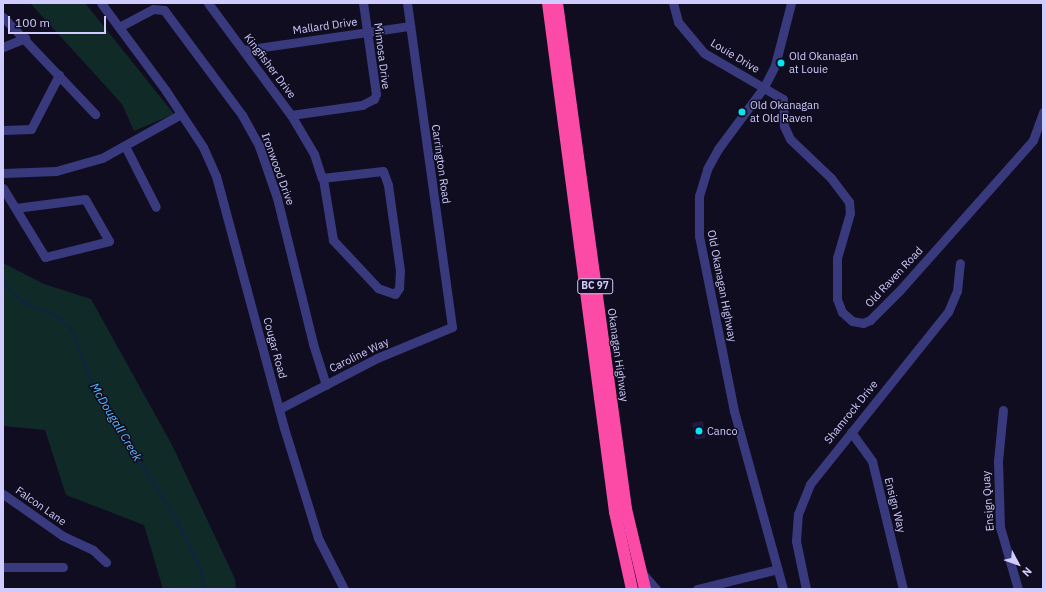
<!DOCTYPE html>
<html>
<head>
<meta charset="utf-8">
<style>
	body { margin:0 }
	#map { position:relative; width:1046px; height:592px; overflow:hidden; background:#100d20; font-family:"IBM Plex Sans",sans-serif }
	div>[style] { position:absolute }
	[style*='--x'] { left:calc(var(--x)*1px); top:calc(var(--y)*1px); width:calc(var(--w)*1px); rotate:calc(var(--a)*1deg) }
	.green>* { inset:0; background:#102a28 }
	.stream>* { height:2px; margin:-1px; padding:0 1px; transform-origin:1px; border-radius:1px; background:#0d2444 }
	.building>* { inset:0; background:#201941; transform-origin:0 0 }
	.minor>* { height:9px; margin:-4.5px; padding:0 4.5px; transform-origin:4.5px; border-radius:4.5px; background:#39397e }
	.highway>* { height:12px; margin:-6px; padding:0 6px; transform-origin:6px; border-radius:6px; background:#fc4aa7 }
	.dots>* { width:11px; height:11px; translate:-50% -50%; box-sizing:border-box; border:2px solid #100d20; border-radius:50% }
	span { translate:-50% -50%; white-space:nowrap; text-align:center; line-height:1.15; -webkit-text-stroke:3px #100d20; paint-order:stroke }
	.shield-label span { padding:1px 3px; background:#100d20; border:1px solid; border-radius:3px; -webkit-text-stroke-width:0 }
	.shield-label { font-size:10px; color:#d0cdfe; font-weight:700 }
	.street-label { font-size:11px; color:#d0cdfe }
	.poi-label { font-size:11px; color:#d0cdfe }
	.left { translate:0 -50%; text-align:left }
	.water-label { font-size:12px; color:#5db9fd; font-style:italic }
	.frame { position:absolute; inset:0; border:4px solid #d0cdfe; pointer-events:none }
	.north { position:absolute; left:998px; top:544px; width:40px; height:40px; -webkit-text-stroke:3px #100d20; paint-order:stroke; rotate:131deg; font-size:11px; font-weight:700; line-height:16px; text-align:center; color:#d0cdfe }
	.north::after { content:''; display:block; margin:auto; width:14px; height:18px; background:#d0cdfe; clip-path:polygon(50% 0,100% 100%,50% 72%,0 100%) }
	.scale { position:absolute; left:8px; top:16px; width:98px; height:18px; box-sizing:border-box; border:2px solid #d0cdfe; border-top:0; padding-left:5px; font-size:12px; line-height:14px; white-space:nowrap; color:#d0cdfe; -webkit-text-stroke:3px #100d20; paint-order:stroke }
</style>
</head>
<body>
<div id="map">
	<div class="green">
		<div style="clip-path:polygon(30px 3px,85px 3px,174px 114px,134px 131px,122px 104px)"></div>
		<div style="clip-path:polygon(3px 263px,44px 284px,91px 299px,172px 445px,235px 579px,236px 589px,163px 589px,144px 525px,66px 495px,45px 430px,3px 426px)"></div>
	</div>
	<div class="stream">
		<div style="--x:3;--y:279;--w:13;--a:61"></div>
		<div style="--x:9;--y:290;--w:23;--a:38"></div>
		<div style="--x:27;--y:304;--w:32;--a:22"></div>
		<div style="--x:57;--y:316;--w:21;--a:43"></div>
		<div style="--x:72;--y:330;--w:60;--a:69.4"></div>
		<div style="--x:93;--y:386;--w:163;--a:58.1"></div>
		<div style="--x:179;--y:524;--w:51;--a:64.4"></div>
		<div style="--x:201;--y:570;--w:19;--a:81"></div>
	</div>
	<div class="building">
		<div style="left:703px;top:421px;width:17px;height:11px;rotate:80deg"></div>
	</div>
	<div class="minor">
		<div style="--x:101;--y:3;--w:109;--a:53.5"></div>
		<div style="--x:166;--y:91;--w:67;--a:56.5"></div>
		<div style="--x:203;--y:147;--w:32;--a:66"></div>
		<div style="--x:216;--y:176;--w:261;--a:74.9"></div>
		<div style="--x:284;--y:428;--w:115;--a:72.8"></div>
		<div style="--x:318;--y:538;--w:57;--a:63"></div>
		<div style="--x:208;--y:3;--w:139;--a:53.5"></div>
		<div style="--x:291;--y:115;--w:45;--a:59.5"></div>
		<div style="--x:314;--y:154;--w:25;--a:72"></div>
		<div style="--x:322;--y:178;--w:61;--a:-6.5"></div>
		<div style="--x:383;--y:171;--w:15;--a:70"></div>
		<div style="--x:388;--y:185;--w:86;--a:82"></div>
		<div style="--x:400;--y:270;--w:18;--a:93"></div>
		<div style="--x:399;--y:288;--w:7;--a:124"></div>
		<div style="--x:395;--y:294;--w:18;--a:-161"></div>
		<div style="--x:378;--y:288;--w:66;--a:-133.2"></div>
		<div style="--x:333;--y:240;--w:62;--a:-99.3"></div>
		<div style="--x:673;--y:3;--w:20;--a:75"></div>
		<div style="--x:678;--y:22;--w:40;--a:50"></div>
		<div style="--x:704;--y:53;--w:91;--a:30.2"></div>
		<div style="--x:783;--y:99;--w:27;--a:88"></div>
		<div style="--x:784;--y:126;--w:14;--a:65"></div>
		<div style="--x:790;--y:139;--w:57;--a:43.6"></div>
		<div style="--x:831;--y:178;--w:30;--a:53"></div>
		<div style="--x:849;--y:202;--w:11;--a:85"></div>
		<div style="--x:850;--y:213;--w:47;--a:106.1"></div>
		<div style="--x:837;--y:258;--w:41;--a:90"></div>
		<div style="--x:837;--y:299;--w:14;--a:69"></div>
		<div style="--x:842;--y:312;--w:13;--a:42"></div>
		<div style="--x:852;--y:321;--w:11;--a:10"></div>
		<div style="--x:863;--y:323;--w:8;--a:-23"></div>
		<div style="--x:870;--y:320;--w:42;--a:-45"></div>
		<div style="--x:900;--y:290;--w:200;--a:-48.4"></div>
		<div style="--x:1033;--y:140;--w:30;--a:-70"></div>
		<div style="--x:3;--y:17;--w:134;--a:46.5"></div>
		<div style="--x:119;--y:27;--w:38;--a:-28"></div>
		<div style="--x:153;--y:9;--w:11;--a:5"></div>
		<div style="--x:164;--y:10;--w:131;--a:53.4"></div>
		<div style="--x:242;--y:115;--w:35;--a:61"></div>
		<div style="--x:259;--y:146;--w:55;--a:70.9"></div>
		<div style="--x:277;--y:198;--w:150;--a:76.1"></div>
		<div style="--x:313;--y:344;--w:43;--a:72.4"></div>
		<div style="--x:3;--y:47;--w:24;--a:-22"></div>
		<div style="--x:243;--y:50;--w:169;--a:-8.2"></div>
		<div style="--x:291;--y:115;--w:72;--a:-8"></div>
		<div style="--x:362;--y:105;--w:13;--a:-27"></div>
		<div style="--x:374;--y:99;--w:5;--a:-68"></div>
		<div style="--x:376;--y:94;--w:92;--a:-98.1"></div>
		<div style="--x:3;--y:130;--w:28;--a:-2"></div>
		<div style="--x:31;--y:129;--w:61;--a:-62.6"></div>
		<div style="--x:125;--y:146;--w:68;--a:63.1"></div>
		<div style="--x:3;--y:173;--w:53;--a:-2.2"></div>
		<div style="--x:56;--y:171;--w:48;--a:-15.8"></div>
		<div style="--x:102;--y:158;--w:90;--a:-29.1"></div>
		<div style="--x:3;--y:188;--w:81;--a:58.7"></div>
		<div style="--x:45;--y:257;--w:66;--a:-14"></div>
		<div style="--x:109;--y:241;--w:48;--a:-119.7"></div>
		<div style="--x:85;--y:199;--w:70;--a:172.6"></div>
		<div style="--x:279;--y:409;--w:110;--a:-27.5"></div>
		<div style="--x:377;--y:358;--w:81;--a:-22.5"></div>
		<div style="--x:452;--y:327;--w:327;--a:-97.9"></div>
		<div style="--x:1003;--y:410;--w:51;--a:95.6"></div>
		<div style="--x:998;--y:461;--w:66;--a:88.3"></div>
		<div style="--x:1000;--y:527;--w:65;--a:73.8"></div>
		<div style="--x:851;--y:432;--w:36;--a:54"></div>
		<div style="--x:872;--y:461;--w:132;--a:76.4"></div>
		<div style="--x:3;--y:494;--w:73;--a:35"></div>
		<div style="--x:63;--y:536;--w:33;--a:25"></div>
		<div style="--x:93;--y:550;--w:18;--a:43"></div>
		<div style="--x:3;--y:567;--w:60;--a:0"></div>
		<div style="--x:643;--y:574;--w:20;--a:49"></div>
		<div style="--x:697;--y:589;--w:83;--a:-13.9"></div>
		<div style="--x:783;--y:589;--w:185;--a:-105.4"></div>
		<div style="--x:734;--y:411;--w:178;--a:-101.3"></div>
		<div style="--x:699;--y:236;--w:40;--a:-90"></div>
		<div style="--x:699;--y:196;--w:28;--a:-73"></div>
		<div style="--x:707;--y:169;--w:23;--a:-61"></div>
		<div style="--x:718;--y:149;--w:77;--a:-53.4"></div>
		<div style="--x:764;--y:87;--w:25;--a:-63"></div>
		<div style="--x:775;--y:65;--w:64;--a:-75.5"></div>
		<div style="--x:806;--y:589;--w:49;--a:-101.8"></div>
		<div style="--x:796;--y:541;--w:27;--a:-86"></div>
		<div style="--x:798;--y:514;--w:32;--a:-68"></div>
		<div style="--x:810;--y:484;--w:221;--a:-51.3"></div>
		<div style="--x:948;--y:312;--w:23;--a:-67"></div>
		<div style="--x:957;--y:291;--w:28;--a:-84"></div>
	</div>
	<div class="highway">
		<div style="--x:548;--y:3;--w:513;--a:82.5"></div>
		<div style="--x:615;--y:512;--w:79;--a:77.6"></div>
		<div style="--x:557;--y:3;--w:511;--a:82.23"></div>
		<div style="--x:626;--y:509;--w:82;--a:76.6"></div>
	</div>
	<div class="dots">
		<div style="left:781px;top:63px;background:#04e6f4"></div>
		<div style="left:742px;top:112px;background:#04e6f4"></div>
		<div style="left:699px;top:431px;background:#04e6f4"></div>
	</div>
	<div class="shield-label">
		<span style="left:595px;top:286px">BC 97</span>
	</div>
	<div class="street-label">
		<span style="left:325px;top:26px;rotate:-8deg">Mallard Drive</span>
		<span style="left:382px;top:56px;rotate:83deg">Mimosa Drive</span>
		<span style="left:735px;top:56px;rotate:31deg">Louie Drive</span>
		<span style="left:270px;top:66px;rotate:53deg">Kingfisher Drive</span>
		<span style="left:441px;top:164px;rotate:82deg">Carrington Road</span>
		<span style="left:278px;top:169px;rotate:70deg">Ironwood Drive</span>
		<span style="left:894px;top:277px;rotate:-47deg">Old Raven Road</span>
		<span style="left:722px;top:286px;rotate:79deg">Old Okanagan Highway</span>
		<span style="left:275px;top:348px;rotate:75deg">Cougar Road</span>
		<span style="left:359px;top:355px;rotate:-26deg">Caroline Way</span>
		<span style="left:618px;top:355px;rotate:82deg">Okanagan Highway</span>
		<span style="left:851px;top:412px;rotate:-51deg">Shamrock Drive</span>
		<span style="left:988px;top:501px;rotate:-94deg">Ensign Quay</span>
		<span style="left:895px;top:505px;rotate:76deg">Ensign Way</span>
		<span style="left:41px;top:506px;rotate:35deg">Falcon Lane</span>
	</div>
	<div class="poi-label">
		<span class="left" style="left:789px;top:63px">Old Okanagan<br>at Louie</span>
		<span class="left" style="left:750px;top:112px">Old Okanagan<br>at Old Raven</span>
		<span class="left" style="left:707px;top:431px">Canco</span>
	</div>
	<div class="water-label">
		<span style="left:116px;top:422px;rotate:59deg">McDougall Creek</span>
	</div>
	<div class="frame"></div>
	<div class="north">N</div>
	<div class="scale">100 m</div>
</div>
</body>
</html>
